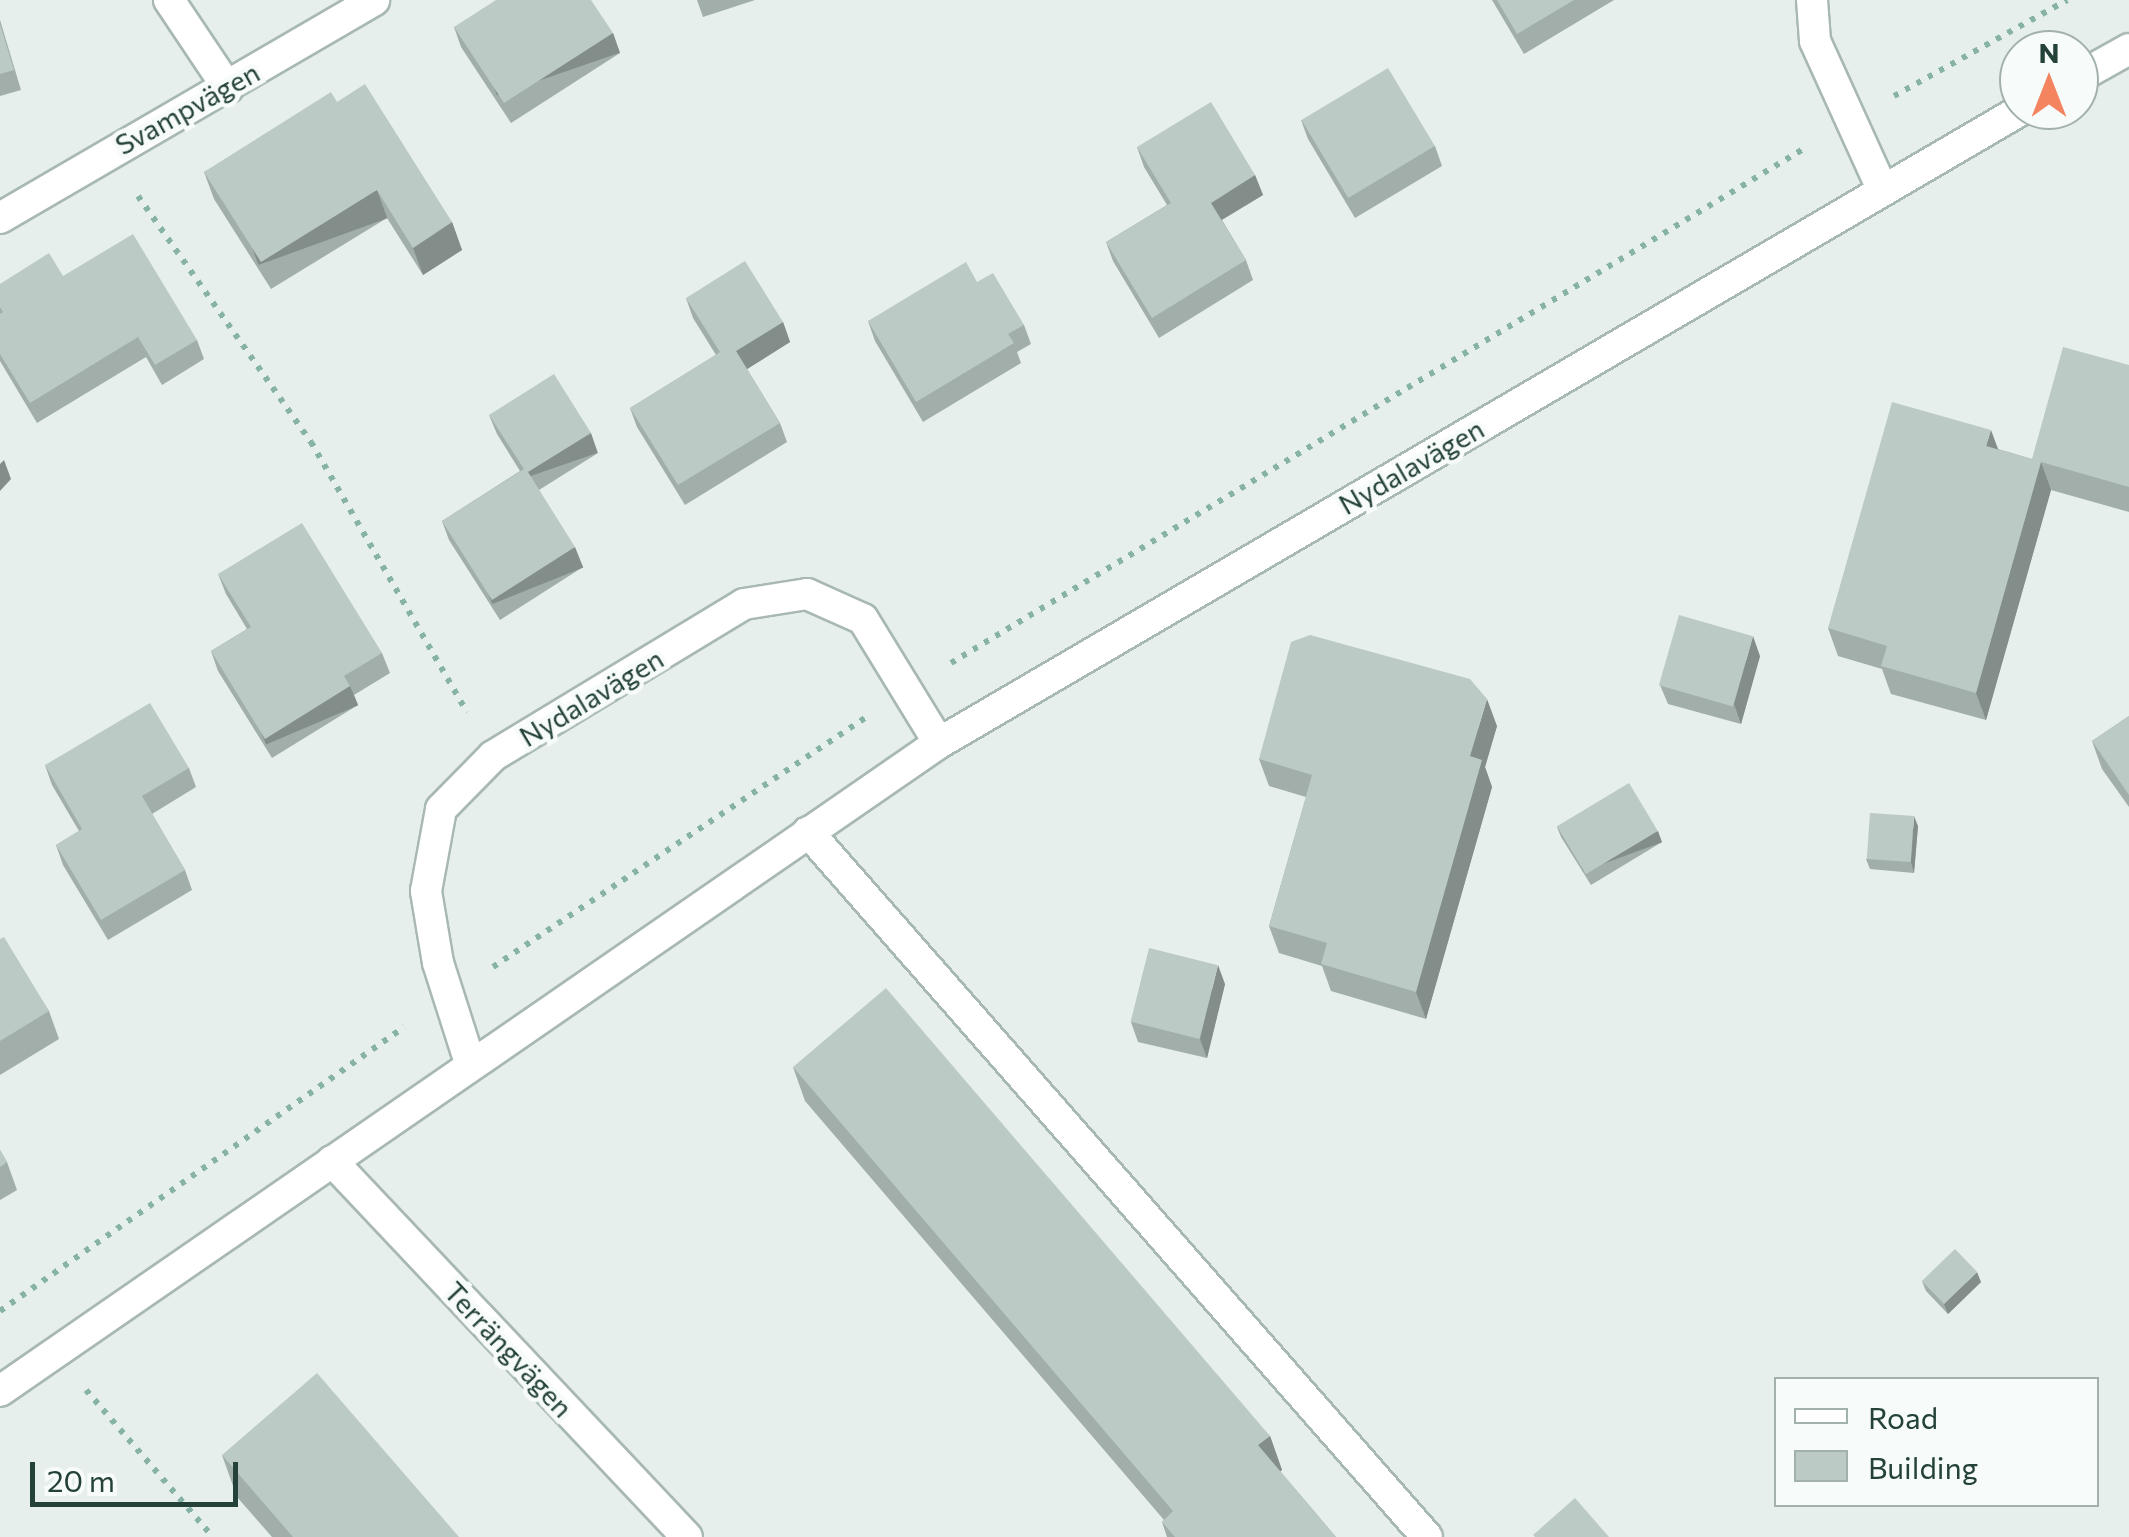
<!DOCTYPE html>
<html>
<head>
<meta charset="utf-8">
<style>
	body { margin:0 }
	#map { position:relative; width:2129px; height:1537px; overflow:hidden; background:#e6efeb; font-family:Commissioner,sans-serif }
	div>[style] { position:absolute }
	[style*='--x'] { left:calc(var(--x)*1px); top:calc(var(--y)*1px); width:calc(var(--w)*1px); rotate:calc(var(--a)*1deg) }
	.path>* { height:6px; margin-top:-3px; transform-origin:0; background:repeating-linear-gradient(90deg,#86b3a5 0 5px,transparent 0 13px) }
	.roads { filter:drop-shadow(2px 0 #a8b8b2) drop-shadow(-2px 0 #a8b8b2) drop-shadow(0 2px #a8b8b2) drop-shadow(0 -2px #a8b8b2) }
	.service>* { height:30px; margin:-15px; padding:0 15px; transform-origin:15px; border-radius:15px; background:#fff }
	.minor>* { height:30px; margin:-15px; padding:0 15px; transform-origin:15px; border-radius:15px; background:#fff }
	.wall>* { inset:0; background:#a1aea9 }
	.shaded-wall>* { inset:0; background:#838d89; transform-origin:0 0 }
	.building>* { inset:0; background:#bbcac4; transform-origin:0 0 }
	span { translate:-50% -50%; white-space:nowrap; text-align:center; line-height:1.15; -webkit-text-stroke:9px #f7fbf9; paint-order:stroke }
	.street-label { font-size:28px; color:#24423a }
	.legend { position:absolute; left:1774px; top:1377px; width:325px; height:130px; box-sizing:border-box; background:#f7fbf9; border:2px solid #a3b1ad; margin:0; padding:12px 18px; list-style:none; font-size:30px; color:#24423a }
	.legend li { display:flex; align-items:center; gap:20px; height:50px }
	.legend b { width:50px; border:2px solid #a3b1ad }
	.north { position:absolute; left:1999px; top:30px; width:100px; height:100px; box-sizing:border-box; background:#f7fbf9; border:2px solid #a3b1ad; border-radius:50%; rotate:0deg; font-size:28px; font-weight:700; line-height:40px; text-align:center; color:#24423a }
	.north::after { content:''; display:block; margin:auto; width:35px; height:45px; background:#f4845f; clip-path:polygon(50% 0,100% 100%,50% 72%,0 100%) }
	.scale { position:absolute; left:30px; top:1462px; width:208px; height:45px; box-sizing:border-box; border:5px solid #24423a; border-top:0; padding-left:12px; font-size:30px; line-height:35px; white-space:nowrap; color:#24423a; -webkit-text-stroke:8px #f7fbf9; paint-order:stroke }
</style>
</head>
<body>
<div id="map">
	<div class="path">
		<div style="--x:1894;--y:96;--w:198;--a:-29"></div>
		<div style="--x:138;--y:196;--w:301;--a:54.9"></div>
		<div style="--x:311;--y:442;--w:312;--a:60"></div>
		<div style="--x:951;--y:663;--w:997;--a:-31.09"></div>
		<div style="--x:493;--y:967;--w:448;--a:-33.8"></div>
		<div style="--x:0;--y:1311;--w:494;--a:-35.1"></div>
		<div style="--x:86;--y:1390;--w:194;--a:49.2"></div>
	</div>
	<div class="roads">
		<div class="service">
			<div style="--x:1812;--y:0;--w:41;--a:85.8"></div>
			<div style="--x:1815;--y:41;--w:162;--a:65.6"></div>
			<div style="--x:808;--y:832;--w:938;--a:48.72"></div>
			<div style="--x:470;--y:1063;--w:105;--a:-107.7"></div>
			<div style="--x:438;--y:963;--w:73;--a:-99.5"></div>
			<div style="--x:426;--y:891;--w:83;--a:-79.6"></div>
			<div style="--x:441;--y:809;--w:74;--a:-45.5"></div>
			<div style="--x:493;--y:756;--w:293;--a:-31.2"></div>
			<div style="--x:744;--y:604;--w:64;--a:-9"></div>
			<div style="--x:807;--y:594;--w:61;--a:24.1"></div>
			<div style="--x:863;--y:619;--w:145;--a:58.5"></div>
		</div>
		<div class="minor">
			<div style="--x:169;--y:0;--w:106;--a:56.2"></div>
			<div style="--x:2079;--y:77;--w:57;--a:-29.2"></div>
			<div style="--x:0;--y:218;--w:433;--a:-30.2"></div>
			<div style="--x:332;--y:1161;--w:517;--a:46.65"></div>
			<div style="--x:0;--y:1391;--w:1141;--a:-34.61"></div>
			<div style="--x:939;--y:743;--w:1254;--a:-30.33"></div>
		</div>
	</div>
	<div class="wall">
		<div style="clip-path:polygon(697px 0,755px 0,703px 17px)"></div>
		<div style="clip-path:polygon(1492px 0,1614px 0,1524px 54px)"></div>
		<div style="clip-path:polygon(0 20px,21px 90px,0 96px)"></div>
		<div style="clip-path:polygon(454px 27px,613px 33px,620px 53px,511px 123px,461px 47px)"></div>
		<div style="clip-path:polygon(337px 102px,452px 222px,462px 250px,423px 275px,387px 218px,271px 289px,214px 199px,204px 172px)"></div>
		<div style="clip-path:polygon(1301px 120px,1435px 146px,1442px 166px,1355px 218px,1308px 139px)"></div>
		<div style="clip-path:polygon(1137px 147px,1255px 175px,1263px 195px,1222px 220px,1246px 260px,1253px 280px,1159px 338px,1113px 261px,1106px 242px,1167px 205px,1144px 167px)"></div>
		<div style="clip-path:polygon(63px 276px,197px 340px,204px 359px,162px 385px,146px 357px,37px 423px,0 361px,0 284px)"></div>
		<div style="clip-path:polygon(977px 282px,1024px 325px,1031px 344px,1017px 352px,1021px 363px,923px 422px,875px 341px,868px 321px)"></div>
		<div style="clip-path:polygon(686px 298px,783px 322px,790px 342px,747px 369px,780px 423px,787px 442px,685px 505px,637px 427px,630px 408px,716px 355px,693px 318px)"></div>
		<div style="clip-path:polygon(2129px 365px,2129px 512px,2051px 490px,1986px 720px,1891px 694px,1882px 669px,1838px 656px,1828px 628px,1998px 449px,2032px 459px)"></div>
		<div style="clip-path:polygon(489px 415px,598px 453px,539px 490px,583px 567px,500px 620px,449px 540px,442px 521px,520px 471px,497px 434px)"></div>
		<div style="clip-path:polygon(218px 574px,382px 653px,390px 673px,354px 695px,358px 705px,272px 758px,218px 671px,211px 651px,247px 629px,226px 594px)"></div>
		<div style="clip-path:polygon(1760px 656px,1741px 724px,1668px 704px,1660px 685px)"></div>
		<div style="clip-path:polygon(2129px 716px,2129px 807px,2102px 769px,2092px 741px)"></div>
		<div style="clip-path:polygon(1497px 726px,1485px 767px,1492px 787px,1426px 1019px,1331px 991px,1322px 966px,1279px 953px,1269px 926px,1306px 797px,1269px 786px,1259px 759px)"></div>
		<div style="clip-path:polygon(45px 765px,189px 768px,196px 787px,152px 814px,185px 870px,192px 890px,108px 940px,63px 865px,56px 845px,79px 831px,52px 785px)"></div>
		<div style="clip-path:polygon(1918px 826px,1914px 873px,1870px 869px,1866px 859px)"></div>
		<div style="clip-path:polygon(1557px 827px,1662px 842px,1591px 885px,1561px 837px)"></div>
		<div style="clip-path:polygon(0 939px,49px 1011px,59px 1039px,0 1075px)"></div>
		<div style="clip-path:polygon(1225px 984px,1207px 1058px,1138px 1042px,1131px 1022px)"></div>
		<div style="clip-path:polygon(793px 1067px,1270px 1436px,1282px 1470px,1280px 1471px,1336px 1537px,1167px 1537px,1162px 1522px,1164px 1520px,805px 1101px)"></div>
		<div style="clip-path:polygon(0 1150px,7px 1162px,17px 1190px,0 1200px)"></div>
		<div style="clip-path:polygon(1922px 1281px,1981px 1282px,1948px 1314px,1926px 1291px)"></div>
		<div style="clip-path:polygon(222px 1455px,459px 1537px,272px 1537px,237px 1497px)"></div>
	</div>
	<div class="shaded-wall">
		<div style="left:613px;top:33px;width:21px;height:130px;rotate:71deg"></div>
		<div style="clip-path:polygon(1255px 175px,1263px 195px,1218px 222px,1211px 203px)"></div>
		<div style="left:377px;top:190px;width:30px;height:137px;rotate:70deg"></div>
		<div style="clip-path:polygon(452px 222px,462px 250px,423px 275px,413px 248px)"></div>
		<div style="clip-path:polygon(783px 322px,790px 342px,744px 371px,736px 351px)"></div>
		<div style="clip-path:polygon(1991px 430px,2001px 457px,1986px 446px)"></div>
		<div style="left:591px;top:433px;width:21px;height:74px;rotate:71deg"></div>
		<div style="clip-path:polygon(4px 460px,11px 479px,0 491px,0 464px)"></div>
		<div style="clip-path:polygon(2041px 462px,2051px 490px,1986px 720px,1976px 693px)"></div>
		<div style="left:575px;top:547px;width:22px;height:98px;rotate:68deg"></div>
		<div style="clip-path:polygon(1753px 636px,1760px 656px,1741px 724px,1734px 704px)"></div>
		<div style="left:350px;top:686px;width:21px;height:100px;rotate:67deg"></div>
		<div style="clip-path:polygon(1487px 699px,1497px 726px,1485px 767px,1492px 787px,1426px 1019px,1416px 992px,1470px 756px)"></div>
		<div style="clip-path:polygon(1914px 816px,1918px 826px,1914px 873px,1911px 862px)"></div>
		<div style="left:1658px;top:831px;width:12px;height:84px;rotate:70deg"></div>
		<div style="clip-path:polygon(1218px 965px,1225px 984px,1207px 1058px,1200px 1039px)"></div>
		<div style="clip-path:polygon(1977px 1272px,1981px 1282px,1948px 1314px,1944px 1304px)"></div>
		<div style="clip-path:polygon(1270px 1436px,1282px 1470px,1270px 1479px,1258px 1445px)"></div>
	</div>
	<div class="building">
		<div style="clip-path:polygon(496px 0,591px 0,613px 33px,504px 103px,454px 27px)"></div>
		<div style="clip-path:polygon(1497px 0,1574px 0,1517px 34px)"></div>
		<div style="clip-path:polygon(0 24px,14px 70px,0 74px)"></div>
		<div style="left:1388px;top:68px;width:91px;height:101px;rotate:59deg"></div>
		<div style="clip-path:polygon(365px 84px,452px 222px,413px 248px,377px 190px,261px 262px,204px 172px,331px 92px,337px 102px)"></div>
		<div style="clip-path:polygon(1211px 102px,1255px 175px,1211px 203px,1246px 260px,1152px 318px,1106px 242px,1171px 203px,1137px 147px)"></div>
		<div style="clip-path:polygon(133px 234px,197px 340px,155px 365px,138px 337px,30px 403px,0 354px,0 314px,3px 312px,0 307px,0 284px,49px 253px,63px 276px)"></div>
		<div style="clip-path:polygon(745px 261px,783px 322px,736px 351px,780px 423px,678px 485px,630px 408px,720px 352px,686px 298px)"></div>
		<div style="clip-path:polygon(966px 262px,977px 282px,993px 273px,1024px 325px,1008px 334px,1014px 343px,916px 402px,868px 321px)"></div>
		<div style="clip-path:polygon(2063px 347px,2129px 365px,2129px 487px,2041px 462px,1976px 693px,1881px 666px,1887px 646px,1828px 628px,1892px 402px,1991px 430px,1986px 446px,2032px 459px)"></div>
		<div style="clip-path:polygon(554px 374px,591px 433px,528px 472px,575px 547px,492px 600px,442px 521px,524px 469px,489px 415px)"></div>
		<div style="clip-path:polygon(302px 523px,382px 653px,344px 676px,350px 686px,265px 739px,211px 651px,251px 627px,218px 574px)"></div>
		<div style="left:1679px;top:615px;width:77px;height:73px;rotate:16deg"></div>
		<div style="clip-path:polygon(1310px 635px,1470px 679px,1487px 699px,1470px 756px,1482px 760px,1416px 992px,1321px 964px,1327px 943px,1269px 926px,1312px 775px,1259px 759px,1291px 642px)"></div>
		<div style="clip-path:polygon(150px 703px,189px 768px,142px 796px,185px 870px,101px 920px,56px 845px,82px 829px,45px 765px)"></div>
		<div style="clip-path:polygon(2129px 716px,2129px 795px,2092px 741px)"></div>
		<div style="left:1629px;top:783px;width:56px;height:84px;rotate:59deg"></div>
		<div style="left:1870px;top:813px;width:44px;height:46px;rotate:4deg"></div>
		<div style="clip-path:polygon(4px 937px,49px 1011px,0 1041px,0 939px)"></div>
		<div style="left:1149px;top:948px;width:71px;height:76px;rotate:14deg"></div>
		<div style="clip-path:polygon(886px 988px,1270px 1436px,1258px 1445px,1336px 1537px,1175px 1537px,1162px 1522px,1173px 1511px,793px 1067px)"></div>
		<div style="clip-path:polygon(0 1150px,7px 1162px,0 1167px)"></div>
		<div style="left:1955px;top:1249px;width:32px;height:46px;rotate:46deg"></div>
		<div style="clip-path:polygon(317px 1373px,459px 1537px,293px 1537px,222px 1455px)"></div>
		<div style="clip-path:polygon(1575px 1498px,1609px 1537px,1535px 1537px,1533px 1535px)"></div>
	</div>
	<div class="street-label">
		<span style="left:187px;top:108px;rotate:-29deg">Svampvägen</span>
		<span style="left:1411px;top:466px;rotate:-30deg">Nydalavägen</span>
		<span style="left:591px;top:697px;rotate:-31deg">Nydalavägen</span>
		<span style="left:509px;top:1349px;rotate:47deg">Terrängvägen</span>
	</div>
	<ul class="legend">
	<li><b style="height:12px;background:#fff"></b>Road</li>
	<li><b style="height:28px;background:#bbcac4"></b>Building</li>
	</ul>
	<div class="north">N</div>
	<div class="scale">20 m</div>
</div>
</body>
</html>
